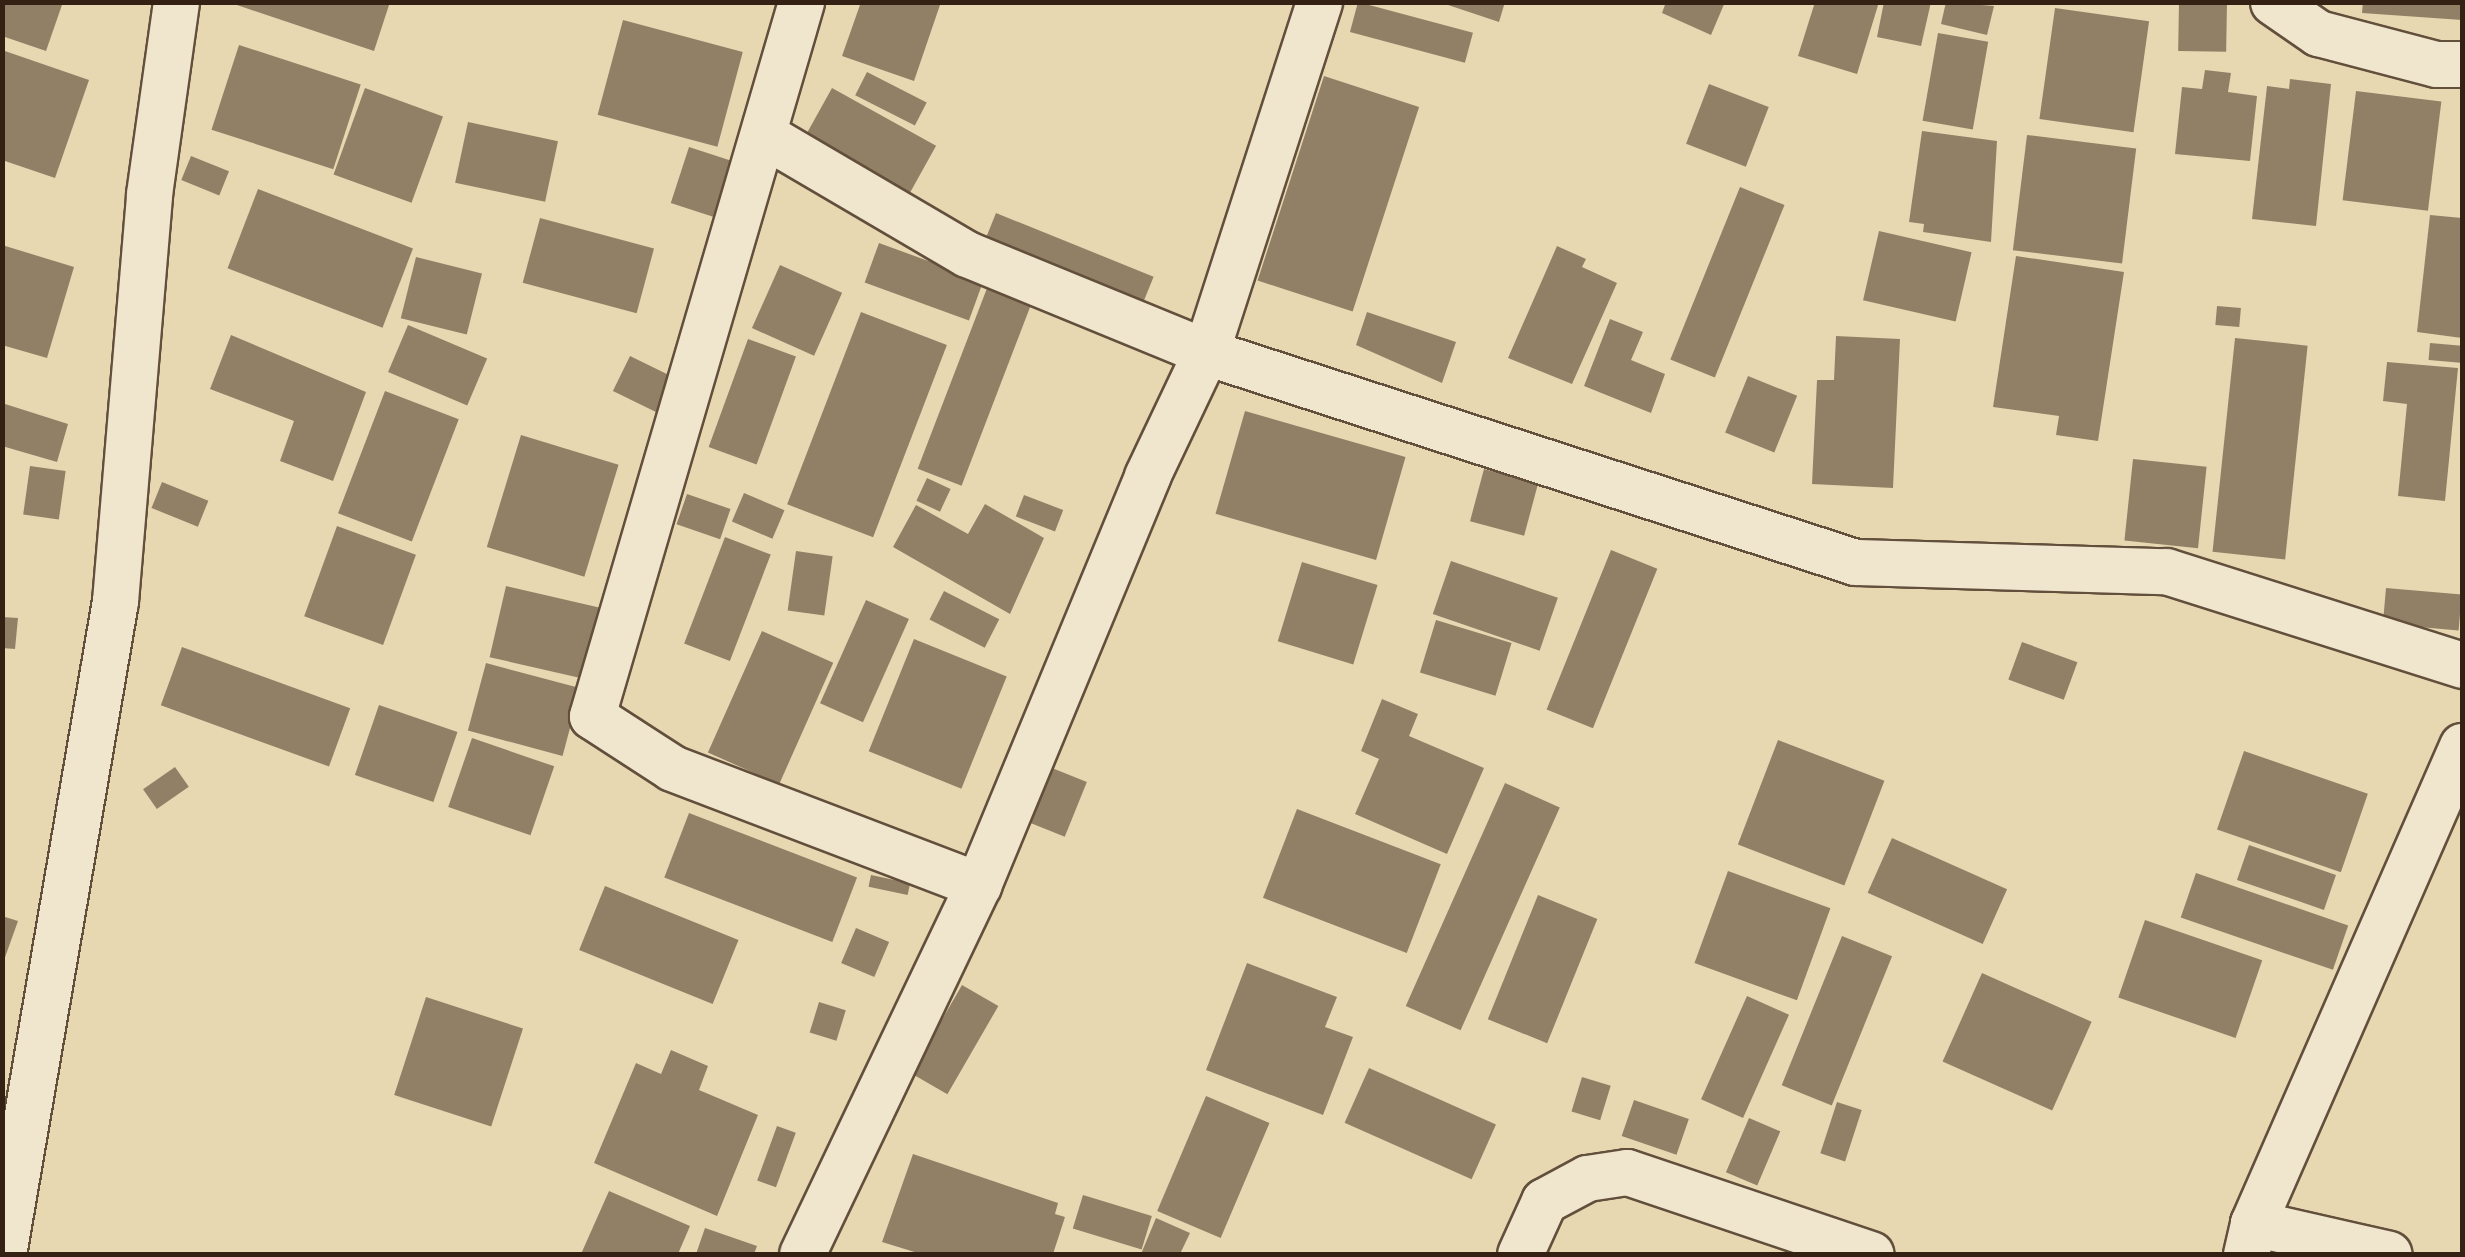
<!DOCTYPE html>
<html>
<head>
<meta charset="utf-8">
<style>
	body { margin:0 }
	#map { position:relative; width:2465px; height:1257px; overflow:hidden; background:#e8d8b2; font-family:"IM FELL English",serif }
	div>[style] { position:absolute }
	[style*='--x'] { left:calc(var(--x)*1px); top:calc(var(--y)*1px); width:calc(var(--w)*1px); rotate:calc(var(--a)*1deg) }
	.building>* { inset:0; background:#928066; transform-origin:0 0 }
	.roads { filter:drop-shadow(2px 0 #624f3c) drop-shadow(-2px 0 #624f3c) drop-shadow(0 2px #624f3c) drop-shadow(0 -2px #624f3c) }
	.street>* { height:45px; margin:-22.5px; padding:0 22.5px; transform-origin:22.5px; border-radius:22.5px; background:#f0e6cd }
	span { translate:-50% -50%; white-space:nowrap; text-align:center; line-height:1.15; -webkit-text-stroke:9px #f0e6cd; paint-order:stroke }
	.frame { position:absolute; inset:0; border:5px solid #352114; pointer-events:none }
</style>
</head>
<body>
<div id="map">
	<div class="building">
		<div style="clip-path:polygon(2px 2px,63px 2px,46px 51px,2px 36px)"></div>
		<div style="clip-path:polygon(228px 2px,390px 2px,374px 51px)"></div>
		<div style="clip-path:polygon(861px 2px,941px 2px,914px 81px,842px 56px)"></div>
		<div style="left:1358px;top:2px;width:119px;height:31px;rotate:15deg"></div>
		<div style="clip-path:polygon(1439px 2px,1505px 2px,1499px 22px)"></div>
		<div style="clip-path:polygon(1666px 2px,1725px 2px,1711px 35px,1662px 13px)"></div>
		<div style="clip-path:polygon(1815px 2px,1879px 2px,1857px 74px,1798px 56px)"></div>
		<div style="clip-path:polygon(1884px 2px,1931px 2px,1921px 46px,1877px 37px)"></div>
		<div style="clip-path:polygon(1946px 2px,1994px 6px,1987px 35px,1941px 24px)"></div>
		<div style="left:2179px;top:2px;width:48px;height:49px;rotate:1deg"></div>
		<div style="clip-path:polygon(2363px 2px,2462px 2px,2462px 20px,2362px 13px)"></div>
		<div style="left:2055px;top:8px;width:95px;height:112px;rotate:8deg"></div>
		<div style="left:623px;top:20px;width:124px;height:98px;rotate:15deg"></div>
		<div style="left:1938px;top:33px;width:51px;height:89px;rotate:10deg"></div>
		<div style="left:239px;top:45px;width:128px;height:89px;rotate:18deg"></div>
		<div style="clip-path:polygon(2px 50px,89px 80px,55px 178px,2px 160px)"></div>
		<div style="clip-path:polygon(2205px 70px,2231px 73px,2228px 92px,2257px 96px,2250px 161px,2175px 154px,2182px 87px,2202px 89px)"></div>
		<div style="left:867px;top:72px;width:67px;height:26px;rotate:27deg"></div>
		<div style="left:1324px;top:76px;width:100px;height:215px;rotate:18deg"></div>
		<div style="clip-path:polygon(2290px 79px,2331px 84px,2316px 226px,2252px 219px,2267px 86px,2289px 89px)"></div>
		<div style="left:1709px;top:84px;width:64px;height:64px;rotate:21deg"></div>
		<div style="left:365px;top:88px;width:83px;height:92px;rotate:20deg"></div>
		<div style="left:832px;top:88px;width:119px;height:61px;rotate:29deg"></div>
		<div style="left:2356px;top:91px;width:86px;height:110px;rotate:7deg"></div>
		<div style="left:468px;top:122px;width:92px;height:62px;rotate:12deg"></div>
		<div style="clip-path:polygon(1922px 131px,1997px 141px,1991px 242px,1923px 232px,1924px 224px,1909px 222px)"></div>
		<div style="left:2027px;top:135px;width:110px;height:116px;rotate:7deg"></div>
		<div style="left:689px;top:147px;width:63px;height:59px;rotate:18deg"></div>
		<div style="left:191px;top:156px;width:41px;height:26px;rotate:22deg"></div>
		<div style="left:1740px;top:187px;width:48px;height:186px;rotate:22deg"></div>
		<div style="left:258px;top:189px;width:166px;height:85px;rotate:21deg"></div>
		<div style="left:996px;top:213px;width:170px;height:39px;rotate:22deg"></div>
		<div style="clip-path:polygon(2430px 215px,2462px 218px,2462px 338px,2417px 332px)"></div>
		<div style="left:540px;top:218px;width:118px;height:67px;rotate:15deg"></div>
		<div style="left:1879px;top:231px;width:95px;height:71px;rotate:13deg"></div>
		<div style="left:879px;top:243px;width:111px;height:42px;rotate:20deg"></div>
		<div style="clip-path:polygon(2px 245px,74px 267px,47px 358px,2px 345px)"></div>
		<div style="clip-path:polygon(1557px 246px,1586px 259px,1582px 267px,1617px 283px,1572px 384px,1508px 358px)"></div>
		<div style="clip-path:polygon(2016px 256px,2124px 272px,2098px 441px,2056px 435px,2059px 416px,1993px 407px)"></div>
		<div style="left:416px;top:257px;width:68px;height:63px;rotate:14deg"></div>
		<div style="left:780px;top:265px;width:68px;height:69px;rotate:24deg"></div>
		<div style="left:989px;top:283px;width:47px;height:199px;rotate:21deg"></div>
		<div style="left:2217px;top:306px;width:24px;height:19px;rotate:5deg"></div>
		<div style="left:861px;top:312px;width:92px;height:206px;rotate:21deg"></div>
		<div style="clip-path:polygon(1367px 312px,1456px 342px,1442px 383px,1356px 345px)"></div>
		<div style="clip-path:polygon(1610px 319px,1643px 332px,1631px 360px,1665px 374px,1651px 413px,1584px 386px)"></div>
		<div style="left:408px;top:325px;width:86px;height:51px;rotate:23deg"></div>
		<div style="clip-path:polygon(231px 335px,366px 392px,333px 481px,280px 461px,294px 421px,210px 389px)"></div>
		<div style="clip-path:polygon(1836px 336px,1900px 339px,1893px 488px,1812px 484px,1817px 380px,1834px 380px)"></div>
		<div style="left:2235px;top:338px;width:73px;height:215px;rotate:6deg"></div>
		<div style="left:748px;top:339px;width:51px;height:115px;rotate:20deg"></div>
		<div style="left:2430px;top:343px;width:32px;height:17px;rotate:5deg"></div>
		<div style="left:630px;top:356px;width:49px;height:39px;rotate:26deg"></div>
		<div style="clip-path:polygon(2387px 362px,2458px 368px,2445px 501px,2398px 496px,2407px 404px,2383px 401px)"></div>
		<div style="left:1748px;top:376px;width:53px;height:61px;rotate:22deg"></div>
		<div style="left:385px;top:391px;width:79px;height:131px;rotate:21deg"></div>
		<div style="clip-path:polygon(2px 403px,68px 424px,57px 462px,2px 446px)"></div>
		<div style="left:1245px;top:411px;width:167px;height:107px;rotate:16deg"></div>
		<div style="left:521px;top:435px;width:102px;height:117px;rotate:17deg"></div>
		<div style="left:2133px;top:459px;width:74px;height:82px;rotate:6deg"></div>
		<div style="left:30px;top:466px;width:36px;height:49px;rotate:8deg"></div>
		<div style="left:1484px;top:469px;width:56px;height:54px;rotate:15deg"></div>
		<div style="left:927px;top:478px;width:26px;height:25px;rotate:25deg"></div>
		<div style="left:162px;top:482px;width:50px;height:28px;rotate:22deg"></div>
		<div style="left:744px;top:493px;width:44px;height:31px;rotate:23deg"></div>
		<div style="left:687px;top:494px;width:46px;height:32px;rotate:19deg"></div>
		<div style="left:1024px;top:495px;width:42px;height:23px;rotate:21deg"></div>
		<div style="clip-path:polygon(985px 504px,1044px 538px,1010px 614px,893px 547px,916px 505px,968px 534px)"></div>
		<div style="left:337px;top:526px;width:84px;height:96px;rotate:20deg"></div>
		<div style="left:725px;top:537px;width:49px;height:114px;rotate:21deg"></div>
		<div style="left:1611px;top:550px;width:50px;height:172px;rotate:22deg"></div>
		<div style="left:796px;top:551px;width:37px;height:60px;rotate:8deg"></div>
		<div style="left:1451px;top:561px;width:113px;height:56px;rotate:19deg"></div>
		<div style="left:1302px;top:562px;width:79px;height:83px;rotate:17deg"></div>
		<div style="left:506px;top:586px;width:100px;height:73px;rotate:13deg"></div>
		<div style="left:2386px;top:588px;width:76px;height:36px;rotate:5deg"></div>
		<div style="left:944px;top:591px;width:62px;height:32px;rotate:27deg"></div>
		<div style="left:866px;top:600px;width:47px;height:113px;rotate:24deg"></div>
		<div style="clip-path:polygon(2px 617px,18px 618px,15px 649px,2px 648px)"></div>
		<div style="left:1436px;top:620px;width:79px;height:55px;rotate:17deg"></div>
		<div style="left:762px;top:631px;width:78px;height:133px;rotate:24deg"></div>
		<div style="left:914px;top:639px;width:100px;height:121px;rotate:22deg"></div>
		<div style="left:2022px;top:642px;width:59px;height:40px;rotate:20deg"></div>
		<div style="left:182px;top:647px;width:179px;height:62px;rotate:20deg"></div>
		<div style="left:486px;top:663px;width:98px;height:70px;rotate:15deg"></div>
		<div style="clip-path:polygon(1382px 699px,1418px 714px,1409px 736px,1484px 768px,1447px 854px,1355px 814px,1379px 759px,1361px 751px)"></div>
		<div style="left:379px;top:705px;width:83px;height:74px;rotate:19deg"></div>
		<div style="left:472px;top:738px;width:87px;height:73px;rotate:19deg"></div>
		<div style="left:1778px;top:740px;width:114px;height:112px;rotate:21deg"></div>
		<div style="left:2244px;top:751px;width:131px;height:83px;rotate:19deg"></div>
		<div style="left:1047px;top:766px;width:43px;height:59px;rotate:22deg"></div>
		<div style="left:175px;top:767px;width:24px;height:39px;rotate:55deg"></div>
		<div style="left:1505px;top:783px;width:60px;height:244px;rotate:24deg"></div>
		<div style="left:1297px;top:809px;width:154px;height:95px;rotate:21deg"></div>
		<div style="left:689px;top:813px;width:180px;height:69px;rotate:21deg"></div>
		<div style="left:1892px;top:838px;width:126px;height:60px;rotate:24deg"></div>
		<div style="left:2249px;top:845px;width:92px;height:37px;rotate:19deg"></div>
		<div style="left:1728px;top:871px;width:109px;height:98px;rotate:20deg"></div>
		<div style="left:2196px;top:873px;width:161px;height:47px;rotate:19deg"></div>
		<div style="left:871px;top:875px;width:40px;height:12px;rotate:12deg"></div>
		<div style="left:605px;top:886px;width:144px;height:69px;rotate:22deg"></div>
		<div style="left:1538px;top:895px;width:64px;height:134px;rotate:22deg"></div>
		<div style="clip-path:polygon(2px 916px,18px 921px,3px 963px,2px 963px)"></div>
		<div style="left:2145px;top:920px;width:124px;height:82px;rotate:19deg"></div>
		<div style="left:856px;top:928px;width:36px;height:38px;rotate:23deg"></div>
		<div style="left:1842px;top:936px;width:54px;height:161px;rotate:22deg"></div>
		<div style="clip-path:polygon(1247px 963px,1337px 997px,1325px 1027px,1353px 1037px,1323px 1115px,1206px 1070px)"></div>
		<div style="left:1982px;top:973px;width:120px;height:97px;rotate:24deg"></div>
		<div style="left:962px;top:985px;width:42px;height:102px;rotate:30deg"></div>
		<div style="left:1747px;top:996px;width:46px;height:113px;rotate:24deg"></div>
		<div style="left:426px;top:997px;width:102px;height:103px;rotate:18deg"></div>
		<div style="left:819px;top:1002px;width:28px;height:32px;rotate:17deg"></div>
		<div style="clip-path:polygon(671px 1050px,708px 1066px,699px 1090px,758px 1115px,717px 1216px,594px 1163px,636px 1063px,661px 1074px)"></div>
		<div style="left:1369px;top:1068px;width:139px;height:60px;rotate:24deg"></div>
		<div style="left:1582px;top:1077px;width:30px;height:36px;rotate:17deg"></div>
		<div style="left:1206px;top:1096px;width:69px;height:125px;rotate:23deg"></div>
		<div style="left:1634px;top:1100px;width:58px;height:38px;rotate:19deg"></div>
		<div style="left:1837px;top:1102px;width:26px;height:54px;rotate:18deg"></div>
		<div style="left:1749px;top:1118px;width:34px;height:59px;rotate:23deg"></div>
		<div style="left:777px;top:1126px;width:20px;height:58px;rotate:20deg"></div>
		<div style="clip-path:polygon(913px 1154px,1058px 1203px,1055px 1214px,1065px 1217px,1053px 1254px,921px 1254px,882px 1242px)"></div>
		<div style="clip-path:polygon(609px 1191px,690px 1226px,678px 1254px,581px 1254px)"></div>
		<div style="left:1083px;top:1195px;width:72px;height:35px;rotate:17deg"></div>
		<div style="clip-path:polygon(1156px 1218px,1190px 1233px,1180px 1254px,1141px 1254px)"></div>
		<div style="clip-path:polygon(705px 1228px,757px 1246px,754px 1254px,696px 1254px)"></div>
	</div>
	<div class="roads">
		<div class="street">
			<div style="--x:801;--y:2;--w:744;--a:106.32"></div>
			<div style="--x:592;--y:716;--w:95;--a:33"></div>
			<div style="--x:672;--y:768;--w:328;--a:20.9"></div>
			<div style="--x:2273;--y:2;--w:55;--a:34.6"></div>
			<div style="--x:2318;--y:33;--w:122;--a:14.7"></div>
			<div style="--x:2436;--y:64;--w:26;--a:0"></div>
			<div style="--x:764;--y:135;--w:235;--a:30.4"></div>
			<div style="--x:967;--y:254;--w:258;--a:22.3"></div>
			<div style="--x:1206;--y:352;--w:682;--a:17.93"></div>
			<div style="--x:1855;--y:562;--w:311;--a:1.7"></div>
			<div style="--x:2166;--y:571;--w:311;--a:17.6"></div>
			<div style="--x:2253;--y:1223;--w:139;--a:12.8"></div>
			<div style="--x:3;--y:1254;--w:663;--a:-80.27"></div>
			<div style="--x:115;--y:601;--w:408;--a:-85.2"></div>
			<div style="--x:149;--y:194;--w:194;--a:-82"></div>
			<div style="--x:802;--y:1254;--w:409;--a:-64.5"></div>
			<div style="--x:978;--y:885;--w:443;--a:-67.5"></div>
			<div style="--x:1147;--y:476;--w:137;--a:-64.6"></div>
			<div style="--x:1206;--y:352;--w:368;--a:-72.1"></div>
			<div style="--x:1520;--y:1254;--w:58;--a:-65.6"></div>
			<div style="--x:1544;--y:1201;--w:49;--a:-28.1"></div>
			<div style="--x:1587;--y:1178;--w:40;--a:-8.5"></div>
			<div style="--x:1627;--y:1172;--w:257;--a:18.6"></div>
			<div style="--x:2246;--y:1254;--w:32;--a:-77"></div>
			<div style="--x:2253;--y:1223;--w:521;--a:-66.34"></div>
		</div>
	</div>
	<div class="frame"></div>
</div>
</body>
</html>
